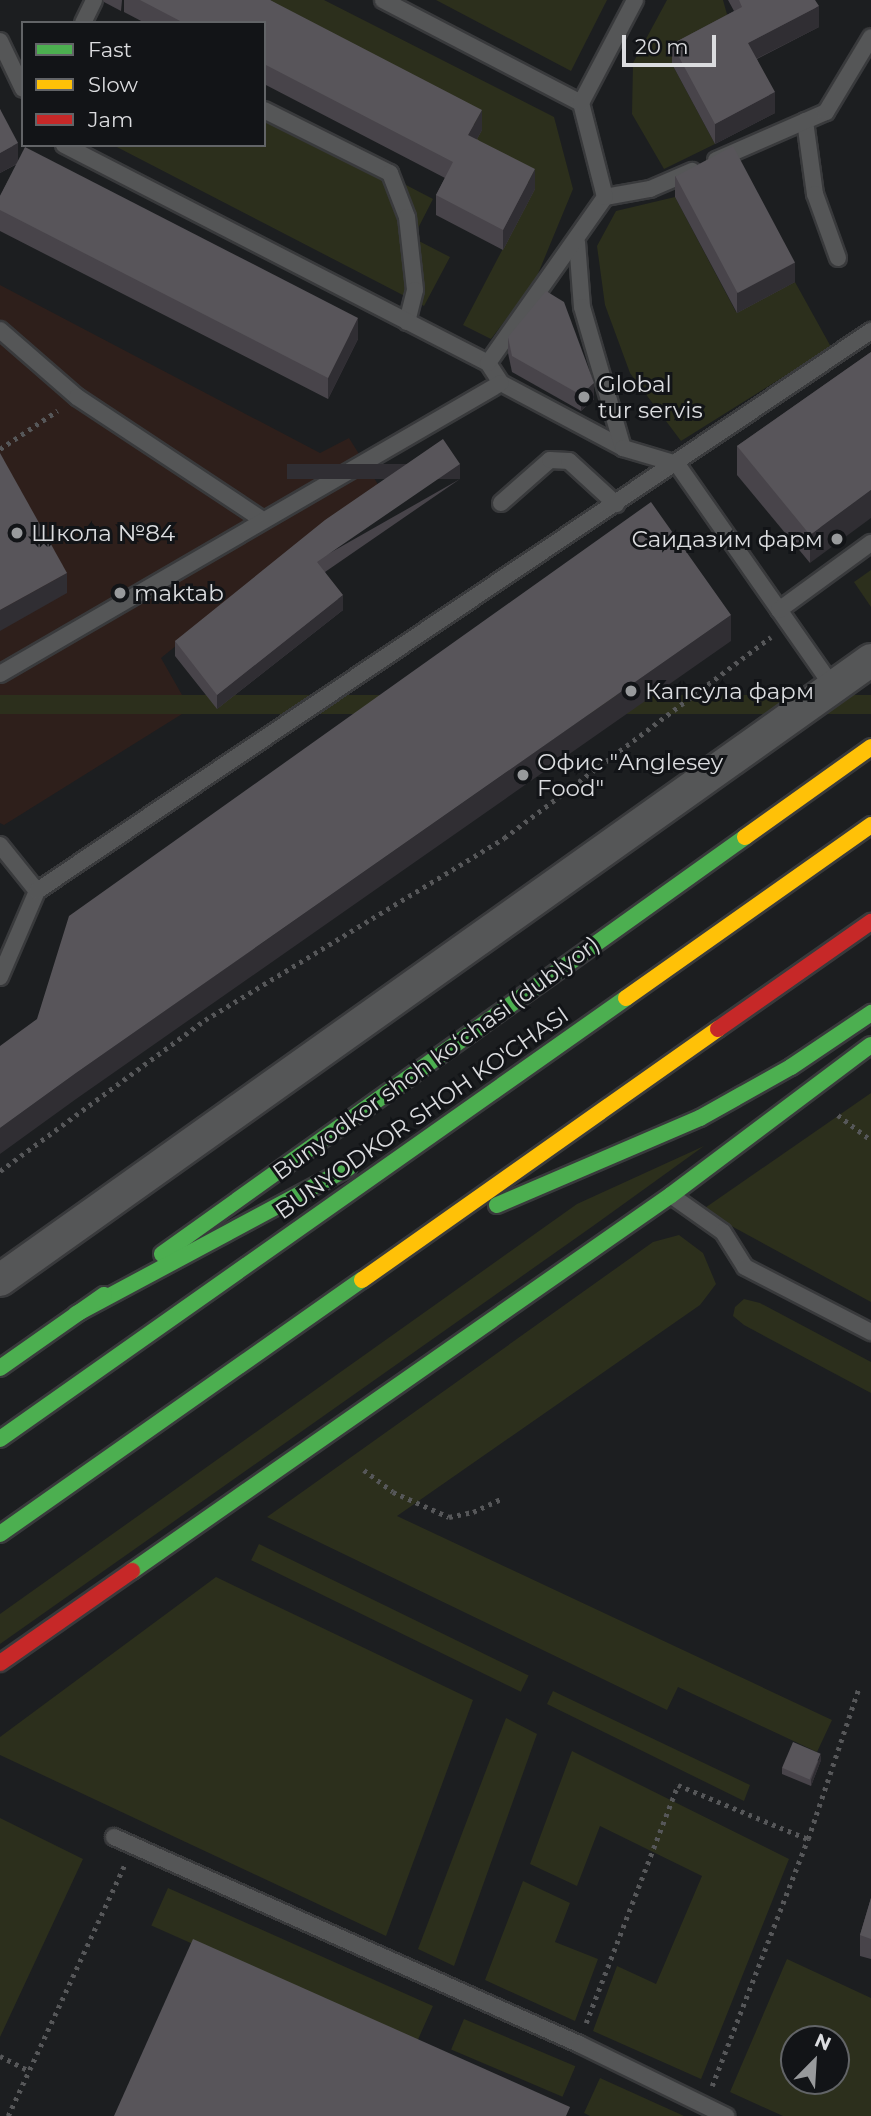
<!DOCTYPE html>
<html>
<head>
<meta charset="utf-8">
<style>
	body { margin:0 }
	#map { position:relative; width:871px; height:2116px; overflow:hidden; background:#1c1e20; font-family:Montserrat,sans-serif }
	div>[style] { position:absolute }
	[style*='--x'] { left:calc(var(--x)*1px); top:calc(var(--y)*1px); width:calc(var(--w)*1px); rotate:calc(var(--a)*1deg) }
	.education>* { inset:0; background:#2e1f1b }
	.green>* { inset:0; background:#2c2f1c; transform-origin:0 0 }
	.path>* { height:4.5px; margin-top:-2.25px; transform-origin:0; background:repeating-linear-gradient(90deg,#565759 0 3.5px,transparent 0 8.5px) }
	.roads { filter:drop-shadow(2px 0 #393a3c) drop-shadow(-2px 0 #393a3c) drop-shadow(0 2px #393a3c) drop-shadow(0 -2px #393a3c) }
	.lane>* { height:16px; margin:-8px; padding:0 8px; transform-origin:8px; border-radius:8px; background:#555657 }
	.street>* { height:32px; margin:-16px; padding:0 16px; transform-origin:16px; border-radius:16px; background:#555657 }
	.fast>* { height:16px; margin:-8px; padding:0 8px; transform-origin:8px; border-radius:8px; background:#4caf50 }
	.slow>* { height:16px; margin:-8px; padding:0 8px; transform-origin:8px; border-radius:8px; background:#ffc107 }
	.jam>* { height:16px; margin:-8px; padding:0 8px; transform-origin:8px; border-radius:8px; background:#c62828 }
	.wall>* { inset:0; background:#48444a }
	.shaded-wall>* { inset:0; background:#302e33; transform-origin:0 0 }
	.building>* { inset:0; background:#58555a; transform-origin:0 0 }
	.dots>* { width:19px; height:19px; translate:-50% -50%; box-sizing:border-box; border:4px solid #121417; border-radius:50% }
	span { translate:-50% -50%; white-space:nowrap; text-align:center; line-height:1.15; -webkit-text-stroke:6px #121417; paint-order:stroke }
	.poi-label { font-size:23px; color:#dbdcdf }
	.left { translate:0 -50%; text-align:left }
	.right { translate:-100% -50%; text-align:right }
	.street-label { font-size:23px; color:#dbdcdf }
	.legend { position:absolute; left:21px; top:21px; width:245px; height:126px; box-sizing:border-box; background:#121417; border:2px solid #626467; margin:0; padding:9px 12px; list-style:none; font-size:21px; color:#dbdcdf }
	.legend li { display:flex; align-items:center; gap:14px; height:35px }
	.legend b { width:35px; border:2px solid #626467 }
	.north { position:absolute; left:780px; top:2025px; width:70px; height:70px; box-sizing:border-box; background:#121417; border:2px solid #626467; border-radius:50%; rotate:24deg; font-size:19px; font-weight:700; line-height:28px; text-align:center; color:#dbdcdf }
	.north::after { content:''; display:block; margin:auto; width:24px; height:32px; background:#989a9c; clip-path:polygon(50% 0,100% 100%,50% 72%,0 100%) }
	.scale { position:absolute; left:622px; top:35px; width:94px; height:32px; box-sizing:border-box; border:4px solid #dbdcdf; border-top:0; padding-left:9px; font-size:21px; line-height:24px; white-space:nowrap; color:#dbdcdf; -webkit-text-stroke:5px #121417; paint-order:stroke }
</style>
</head>
<body>
<div id="map">
	<div class="education">
		<div style="clip-path:polygon(0 285px,320px 453px,349px 438px,379px 486px,320px 529px,161px 658px,190px 709px,4px 825px,0 823px)"></div>
	</div>
	<div class="green">
		<div style="clip-path:polygon(230px 0,324px 0,554px 117px,573px 189px,535px 281px,491px 339px,463px 325px,534px 189px,468px 155px,481px 130px)"></div>
		<div style="clip-path:polygon(436px 0,607px 0,571px 71px)"></div>
		<div style="clip-path:polygon(667px 0,723px 0,732px 32px,672px 64px,715px 144px,664px 169px,632px 114px,633px 63px)"></div>
		<div style="clip-path:polygon(264px 111px,433px 199px,413px 238px,450px 257px,424px 306px,113px 145px,264px 145px)"></div>
		<div style="clip-path:polygon(675px 197px,736px 312px,795px 282px,831px 347px,681px 441px,630px 373px,605px 305px,597px 246px,616px 211px)"></div>
		<div style="clip-path:polygon(871px 570px,871px 607px,854px 582px)"></div>
		<div style="left:871px;top:695px;width:19px;height:1070px;rotate:90deg"></div>
		<div style="clip-path:polygon(871px 1093px,871px 1302px,702px 1210px)"></div>
		<div style="clip-path:polygon(704px 1146px,593px 1226px,0 1644px,0 1614px,577px 1204px)"></div>
		<div style="clip-path:polygon(679px 1235px,703px 1253px,716px 1284px,700px 1305px,397px 1516px,832px 1720px,817px 1752px,678px 1687px,667px 1710px,267px 1517px,653px 1242px)"></div>
		<div style="clip-path:polygon(744px 1299px,760px 1303px,871px 1362px,871px 1393px,744px 1325px,733px 1316px,735px 1307px)"></div>
		<div style="left:259px;top:1544px;width:300px;height:18px;rotate:26deg"></div>
		<div style="clip-path:polygon(216px 1577px,473px 1700px,386px 1936px,0 1755px,0 1737px)"></div>
		<div style="clip-path:polygon(553px 1691px,750px 1785px,744px 1801px,547px 1704px)"></div>
		<div style="clip-path:polygon(506px 1718px,537px 1734px,454px 1966px,418px 1949px)"></div>
		<div style="clip-path:polygon(572px 1751px,789px 1859px,701px 2079px,593px 2031px,617px 1966px,656px 1984px,702px 1876px,600px 1826px,577px 1886px,530px 1864px)"></div>
		<div style="clip-path:polygon(0 1818px,83px 1859px,0 2037px)"></div>
		<div style="clip-path:polygon(523px 1881px,570px 1903px,555px 1942px,598px 1959px,575px 2021px,485px 1980px)"></div>
		<div style="left:168px;top:1888px;width:290px;height:41px;rotate:24deg"></div>
		<div style="clip-path:polygon(evenodd,787px 1959px,871px 1998px,871px 2116px,783px 2116px,730px 2092px,787px 1959px,794px 2039px,836px 2039px,836px 2081px,794px 2081px,794px 2039px)"></div>
		<div style="left:464px;top:2019px;width:121px;height:33px;rotate:23deg"></div>
		<div style="clip-path:polygon(600px 2078px,684px 2116px,590px 2116px,584px 2113px)"></div>
	</div>
	<div class="path">
		<div style="--x:0;--y:449;--w:69;--a:-33.7"></div>
		<div style="--x:838;--y:1115;--w:41;--a:37.1"></div>
		<div style="--x:0;--y:1171;--w:255;--a:-36.4"></div>
		<div style="--x:205;--y:1020;--w:350;--a:-31.3"></div>
		<div style="--x:504;--y:838;--w:334;--a:-37"></div>
		<div style="--x:364;--y:1470;--w:36;--a:37"></div>
		<div style="--x:393;--y:1492;--w:61;--a:24.1"></div>
		<div style="--x:449;--y:1517;--w:25;--a:-12"></div>
		<div style="--x:473;--y:1512;--w:31;--a:-25"></div>
		<div style="--x:586;--y:2023;--w:255;--a:-68.9"></div>
		<div style="--x:678;--y:1785;--w:141;--a:22.6"></div>
		<div style="--x:808;--y:1839;--w:157;--a:-71.4"></div>
		<div style="--x:0;--y:2056;--w:31;--a:27"></div>
		<div style="--x:712;--y:2086;--w:265;--a:-68.8"></div>
		<div style="--x:8;--y:2116;--w:276;--a:-65.1"></div>
	</div>
	<div class="roads">
		<div class="lane">
			<div style="--x:383;--y:0;--w:223;--a:27.5"></div>
			<div style="--x:83;--y:23;--w:25;--a:-64"></div>
			<div style="--x:0;--y:41;--w:53;--a:64.4"></div>
			<div style="--x:264;--y:110;--w:141;--a:26.6"></div>
			<div style="--x:390;--y:173;--w:47;--a:68.9"></div>
			<div style="--x:407;--y:217;--w:73;--a:83.7"></div>
			<div style="--x:415;--y:290;--w:33;--a:104"></div>
			<div style="--x:805;--y:121;--w:74;--a:82.2"></div>
			<div style="--x:815;--y:194;--w:68;--a:70.2"></div>
			<div style="--x:64;--y:145;--w:477;--a:27.2"></div>
			<div style="--x:488;--y:363;--w:24;--a:57"></div>
			<div style="--x:501;--y:383;--w:138;--a:28"></div>
			<div style="--x:716;--y:160;--w:120;--a:-23.6"></div>
			<div style="--x:826;--y:112;--w:87;--a:-59"></div>
			<div style="--x:605;--y:197;--w:46;--a:-10.1"></div>
			<div style="--x:650;--y:189;--w:46;--a:-23.2"></div>
			<div style="--x:577;--y:242;--w:65;--a:85.6"></div>
			<div style="--x:582;--y:307;--w:147;--a:73.8"></div>
			<div style="--x:623;--y:448;--w:56;--a:16.5"></div>
			<div style="--x:677;--y:464;--w:272;--a:55"></div>
			<div style="--x:0;--y:330;--w:102;--a:41"></div>
			<div style="--x:77;--y:397;--w:223;--a:33.5"></div>
			<div style="--x:488;--y:363;--w:203;--a:-54.8"></div>
			<div style="--x:605;--y:197;--w:97;--a:-104.3"></div>
			<div style="--x:581;--y:103;--w:116;--a:-62.3"></div>
			<div style="--x:501;--y:503;--w:65;--a:-41.3"></div>
			<div style="--x:550;--y:460;--w:19;--a:3"></div>
			<div style="--x:569;--y:461;--w:64;--a:42.5"></div>
			<div style="--x:779;--y:610;--w:114;--a:-36.1"></div>
			<div style="--x:0;--y:674;--w:579;--a:-30.15"></div>
			<div style="--x:0;--y:845;--w:59;--a:51.2"></div>
			<div style="--x:0;--y:977;--w:94;--a:-66.7"></div>
			<div style="--x:37;--y:891;--w:1005;--a:-33.88"></div>
			<div style="--x:672;--y:1196;--w:62;--a:35.2"></div>
			<div style="--x:723;--y:1232;--w:41;--a:57.8"></div>
			<div style="--x:745;--y:1267;--w:142;--a:27.3"></div>
			<div style="--x:114;--y:1837;--w:509;--a:24"></div>
			<div style="--x:579;--y:2044;--w:164;--a:26.1"></div>
		</div>
		<div class="street">
			<div style="--x:0;--y:1280;--w:1069;--a:-35.44"></div>
		</div>
		<div class="fast">
			<div style="--x:497;--y:1205;--w:221;--a:-23.2"></div>
			<div style="--x:700;--y:1118;--w:104;--a:-29.3"></div>
			<div style="--x:791;--y:1067;--w:97;--a:-34"></div>
			<div style="--x:162;--y:1254;--w:717;--a:-35.57"></div>
			<div style="--x:76;--y:1314;--w:309;--a:-28.2"></div>
			<div style="--x:0;--y:1368;--w:127;--a:-35.1"></div>
			<div style="--x:0;--y:1439;--w:766;--a:-35.16"></div>
			<div style="--x:0;--y:1534;--w:442;--a:-35.1"></div>
			<div style="--x:132;--y:1571;--w:657;--a:-34.9"></div>
			<div style="--x:671;--y:1195;--w:250;--a:-36.9"></div>
		</div>
		<div class="slow">
			<div style="--x:745;--y:837;--w:155;--a:-35.5"></div>
			<div style="--x:626;--y:998;--w:300;--a:-35.2"></div>
			<div style="--x:362;--y:1280;--w:436;--a:-35.2"></div>
		</div>
		<div class="jam">
			<div style="--x:718;--y:1029;--w:187;--a:-35"></div>
			<div style="--x:0;--y:1663;--w:161;--a:-34.9"></div>
		</div>
	</div>
	<div class="wall">
		<div style="clip-path:polygon(103px 0,122px 0,121px 11px,104px 2px)"></div>
		<div style="clip-path:polygon(124px 0,270px 0,482px 130px,477px 139px,535px 189px,503px 250px,436px 215px,436px 195px,445px 178px,264px 84px,264px 23px,145px 23px,124px 12px)"></div>
		<div style="clip-path:polygon(728px 0,815px 0,819px 27px,757px 59px,775px 113px,715px 144px,672px 64px,672px 44px,734px 11px)"></div>
		<div style="clip-path:polygon(0 109px,18px 161px,358px 339px,328px 399px,0 231px,0 196px,17px 164px,0 173px)"></div>
		<div style="clip-path:polygon(675px 176px,795px 282px,737px 313px,675px 197px)"></div>
		<div style="clip-path:polygon(508px 337px,594px 399px,581px 411px,512px 372px,508px 353px)"></div>
		<div style="clip-path:polygon(871px 352px,810px 563px,737px 475px,737px 446px)"></div>
		<div style="clip-path:polygon(460px 479px,325px 572px,343px 610px,217px 709px,175px 656px,175px 641px)"></div>
		<div style="clip-path:polygon(821px 1760px,811px 1786px,782px 1774px,782px 1768px)"></div>
		<div style="clip-path:polygon(871px 1898px,871px 1959px,860px 1956px,860px 1935px)"></div>
	</div>
	<div class="shaded-wall">
		<div style="clip-path:polygon(819px 6px,819px 27px,748px 63px,748px 43px)"></div>
		<div style="clip-path:polygon(775px 92px,775px 113px,715px 144px,715px 124px)"></div>
		<div style="clip-path:polygon(482px 110px,482px 130px,468px 155px,468px 135px)"></div>
		<div style="clip-path:polygon(18px 143px,18px 163px,0 173px,0 153px)"></div>
		<div style="clip-path:polygon(535px 169px,535px 189px,503px 250px,503px 230px)"></div>
		<div style="clip-path:polygon(795px 262px,795px 282px,737px 313px,737px 292px)"></div>
		<div style="clip-path:polygon(358px 318px,358px 339px,328px 399px,328px 378px)"></div>
		<div style="clip-path:polygon(594px 383px,594px 399px,581px 411px,581px 395px)"></div>
		<div style="left:460px;top:464px;width:15px;height:173px;rotate:90deg"></div>
		<div style="clip-path:polygon(871px 490px,871px 518px,810px 563px,810px 535px)"></div>
		<div style="clip-path:polygon(67px 573px,67px 593px,0 631px,0 610px)"></div>
		<div style="clip-path:polygon(343px 595px,343px 610px,217px 709px,217px 695px)"></div>
		<div style="clip-path:polygon(731px 615px,731px 641px,76px 1099px,0 1154px,0 1128px,76px 1073px)"></div>
		<div style="clip-path:polygon(821px 1754px,821px 1760px,811px 1786px,811px 1780px)"></div>
	</div>
	<div class="building">
		<div style="clip-path:polygon(140px 0,270px 0,482px 110px,468px 135px,535px 169px,503px 230px,436px 195px,453px 162px,264px 64px,264px 23px,184px 23px)"></div>
		<div style="clip-path:polygon(739px 0,815px 0,819px 6px,748px 43px,775px 92px,715px 124px,672px 44px,742px 7px)"></div>
		<div style="clip-path:polygon(0 109px,18px 143px,0 153px)"></div>
		<div style="left:733px;top:146px;width:132px;height:65px;rotate:62deg"></div>
		<div style="clip-path:polygon(25px 147px,358px 318px,328px 378px,0 210px,0 196px)"></div>
		<div style="clip-path:polygon(546px 291px,564px 302px,594px 383px,581px 395px,512px 356px,508px 337px)"></div>
		<div style="clip-path:polygon(871px 352px,871px 490px,810px 535px,737px 446px)"></div>
		<div style="clip-path:polygon(443px 439px,460px 464px,317px 562px,343px 595px,217px 695px,175px 641px,325px 520px)"></div>
		<div style="clip-path:polygon(0 453px,67px 573px,0 610px)"></div>
		<div style="clip-path:polygon(651px 502px,731px 615px,76px 1073px,0 1128px,0 1046px,37px 1019px,69px 916px)"></div>
		<div style="left:793px;top:1742px;width:30px;height:28px;rotate:23deg"></div>
		<div style="clip-path:polygon(871px 1898px,871px 1939px,860px 1935px)"></div>
		<div style="clip-path:polygon(193px 1939px,570px 2107px,566px 2116px,114px 2116px)"></div>
	</div>
	<div class="dots">
		<div style="left:584px;top:397px;background:#989a9c"></div>
		<div style="left:17px;top:533px;background:#989a9c"></div>
		<div style="left:837px;top:539px;background:#989a9c"></div>
		<div style="left:120px;top:593px;background:#989a9c"></div>
		<div style="left:631px;top:691px;background:#989a9c"></div>
		<div style="left:523px;top:775px;background:#989a9c"></div>
	</div>
	<div class="poi-label">
		<span class="left" style="left:598px;top:397px">Global<br>tur servis</span>
		<span class="left" style="left:31px;top:533px">Школа №84</span>
		<span class="right" style="left:823px;top:539px">Саидазим фарм</span>
		<span class="left" style="left:134px;top:593px">maktab</span>
		<span class="left" style="left:645px;top:691px">Капсула фарм</span>
		<span class="left" style="left:537px;top:775px">Офис "Anglesey<br>Food"</span>
	</div>
	<div class="street-label">
		<span style="left:436px;top:1058px;rotate:-36deg">Bunyodkor shoh koʻchasi (dublyor)</span>
		<span style="left:422px;top:1113px;rotate:-35deg">BUNYODKOR SHOH KO'CHASI</span>
	</div>
	<ul class="legend">
	<li><b style="height:9px;background:#4caf50"></b>Fast</li>
	<li><b style="height:9px;background:#ffc107"></b>Slow</li>
	<li><b style="height:9px;background:#c62828"></b>Jam</li>
	</ul>
	<div class="north">N</div>
	<div class="scale">20 m</div>
</div>
</body>
</html>
